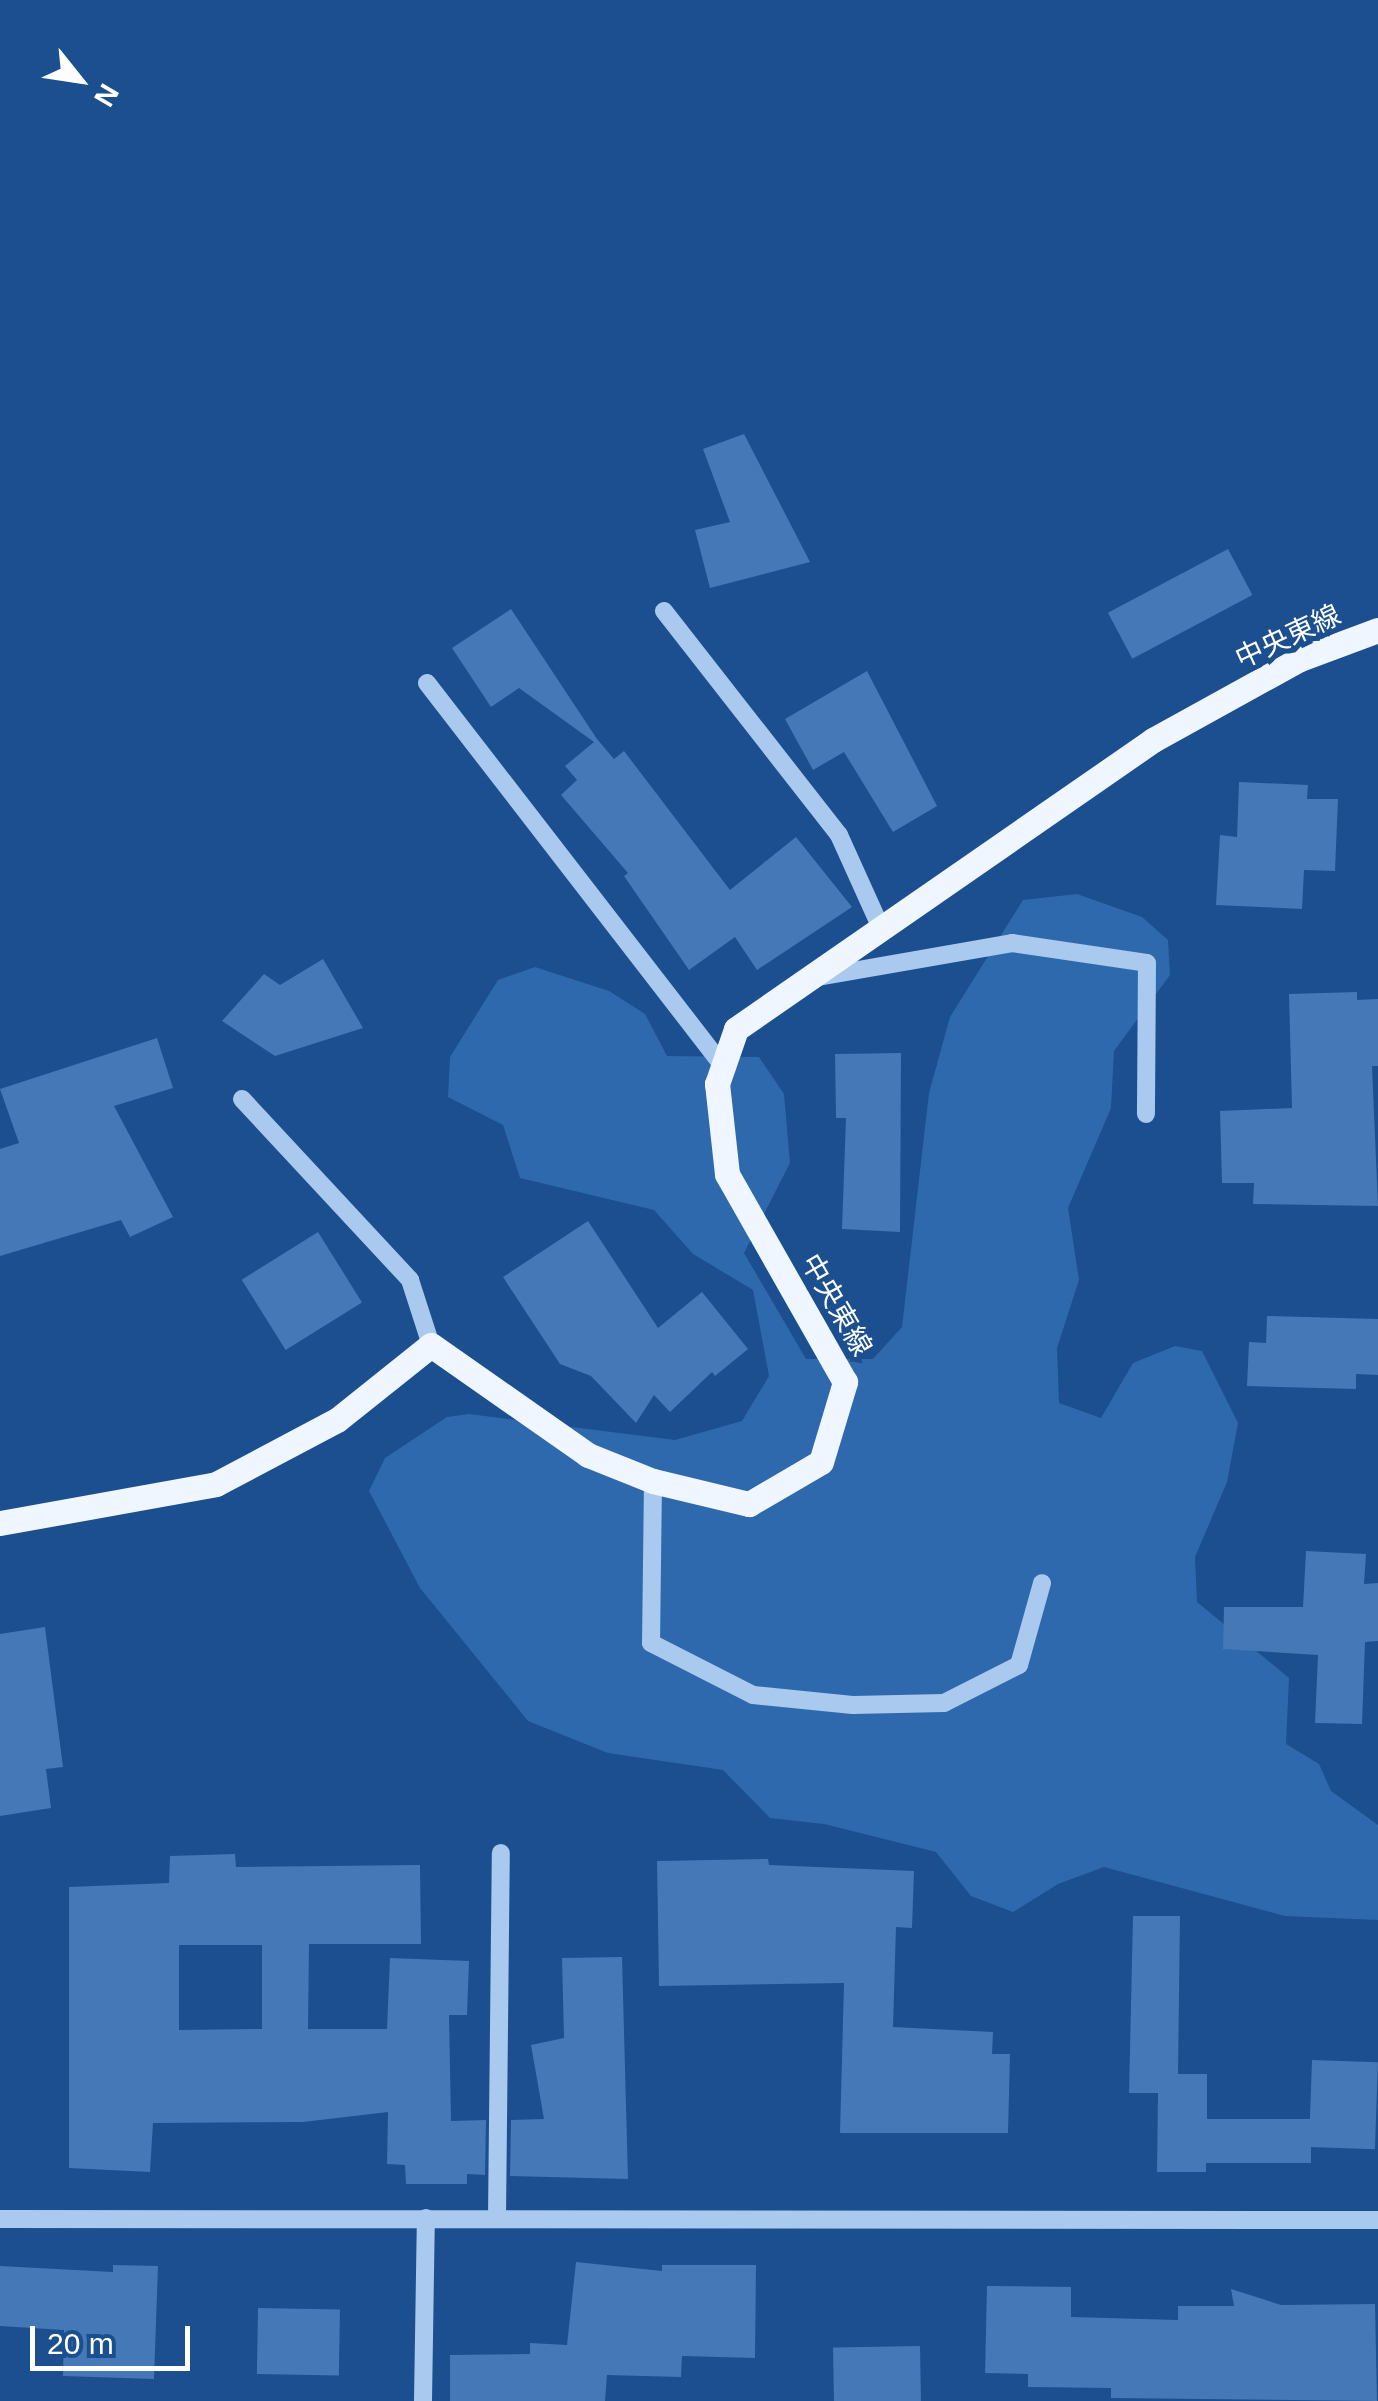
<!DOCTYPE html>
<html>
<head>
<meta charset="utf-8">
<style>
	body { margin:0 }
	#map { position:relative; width:1378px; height:2401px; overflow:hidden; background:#1b4f8f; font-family:Helvetica,"Noto Sans JP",sans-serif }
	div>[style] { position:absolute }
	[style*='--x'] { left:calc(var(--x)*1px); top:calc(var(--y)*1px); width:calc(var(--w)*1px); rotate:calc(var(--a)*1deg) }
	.green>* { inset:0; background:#2e69ad }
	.building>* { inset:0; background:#4478b7; transform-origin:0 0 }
	.minor>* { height:18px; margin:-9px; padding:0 9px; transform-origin:9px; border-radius:9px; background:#a9c9ee }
	.major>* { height:25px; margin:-12.5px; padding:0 12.5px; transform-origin:12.5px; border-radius:12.5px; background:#f0f6ff }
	span { translate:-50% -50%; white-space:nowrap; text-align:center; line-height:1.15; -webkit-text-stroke:10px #1b4f8f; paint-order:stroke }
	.street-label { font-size:28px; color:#fff }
	.north { position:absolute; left:30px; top:30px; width:100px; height:100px; -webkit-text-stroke:8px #1b4f8f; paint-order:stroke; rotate:120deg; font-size:28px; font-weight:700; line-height:40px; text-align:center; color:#fff }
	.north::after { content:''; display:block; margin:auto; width:35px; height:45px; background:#fff; clip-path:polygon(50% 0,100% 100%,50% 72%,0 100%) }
	.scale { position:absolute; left:30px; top:2326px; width:160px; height:45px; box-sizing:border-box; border:5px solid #fff; border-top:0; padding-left:12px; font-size:30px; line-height:35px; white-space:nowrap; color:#fff; -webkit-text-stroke:8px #1b4f8f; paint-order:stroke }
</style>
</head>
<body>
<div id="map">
	<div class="green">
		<div style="clip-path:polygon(1077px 894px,1142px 917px,1168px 940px,1170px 975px,1114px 1051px,1111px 1108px,1068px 1208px,1079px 1280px,1057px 1348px,1059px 1403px,1101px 1418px,1133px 1363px,1175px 1346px,1202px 1351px,1238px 1423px,1227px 1482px,1195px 1557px,1197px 1602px,1289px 1678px,1286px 1744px,1319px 1764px,1331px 1791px,1378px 1825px,1378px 1920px,1285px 1916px,1104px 1867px,1058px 1884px,1013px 1912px,971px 1896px,936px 1852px,824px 1824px,770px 1818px,723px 1770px,608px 1753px,528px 1721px,420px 1588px,369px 1491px,385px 1458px,447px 1417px,469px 1414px,675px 1440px,742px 1421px,769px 1376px,753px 1290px,693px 1254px,654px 1210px,520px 1178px,503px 1125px,448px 1097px,450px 1057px,498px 980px,535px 967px,609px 991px,645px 1014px,667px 1056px,759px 1057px,784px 1094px,790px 1163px,744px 1253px,806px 1359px,873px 1359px,902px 1327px,929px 1093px,950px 1017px,1023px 900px)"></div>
	</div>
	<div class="building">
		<div style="clip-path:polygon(744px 434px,810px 562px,710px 588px,695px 530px,730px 522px,703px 449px)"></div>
		<div style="left:1228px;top:549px;width:52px;height:136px;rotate:62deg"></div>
		<div style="clip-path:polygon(511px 609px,597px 739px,614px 759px,624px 751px,730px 890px,796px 837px,852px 907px,757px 970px,735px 937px,689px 970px,624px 876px,628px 873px,561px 795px,577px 780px,565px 766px,594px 742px,519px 688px,491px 707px,452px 648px)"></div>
		<div style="clip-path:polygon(867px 671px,937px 806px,893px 832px,844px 752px,813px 770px,785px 719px)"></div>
		<div style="clip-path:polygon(1239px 782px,1308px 785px,1307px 799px,1338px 799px,1335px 871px,1304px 870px,1302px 909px,1216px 905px,1220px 835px,1237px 837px)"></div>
		<div style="clip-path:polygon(323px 959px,363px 1028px,275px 1056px,222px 1021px,264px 974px,280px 985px)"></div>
		<div style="clip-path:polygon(1357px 992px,1357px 1000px,1378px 999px,1378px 1066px,1372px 1066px,1378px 1206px,1253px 1204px,1254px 1183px,1222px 1183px,1220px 1111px,1292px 1108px,1289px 994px)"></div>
		<div style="clip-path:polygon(157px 1038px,173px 1088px,114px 1106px,173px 1217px,130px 1237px,121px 1220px,0 1256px,0 1149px,19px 1143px,0 1089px)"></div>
		<div style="clip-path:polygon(901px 1053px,900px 1232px,842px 1229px,846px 1118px,836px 1118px,835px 1054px)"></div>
		<div style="clip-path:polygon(588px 1221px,658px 1328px,702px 1292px,748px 1349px,715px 1376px,712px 1372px,670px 1412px,654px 1395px,636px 1423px,591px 1376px,560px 1364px,503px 1277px)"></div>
		<div style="left:318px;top:1232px;width:83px;height:90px;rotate:58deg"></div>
		<div style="clip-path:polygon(1267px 1316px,1378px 1319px,1378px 1375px,1356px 1374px,1356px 1389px,1247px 1386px,1249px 1342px,1266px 1343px)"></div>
		<div style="clip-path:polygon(1306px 1551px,1366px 1554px,1364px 1584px,1378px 1583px,1378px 1641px,1365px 1642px,1362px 1724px,1315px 1723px,1318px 1655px,1223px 1649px,1224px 1607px,1303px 1607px)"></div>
		<div style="clip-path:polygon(45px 1627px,63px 1767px,46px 1769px,51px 1808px,0 1816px,0 1634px)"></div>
		<div style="clip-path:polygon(evenodd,235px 1854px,236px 1867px,420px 1865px,421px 1944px,309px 1944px,308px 2029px,387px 2029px,390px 1958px,469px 1961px,467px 2015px,449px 2015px,451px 2121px,486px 2120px,485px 2175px,467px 2174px,467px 2184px,406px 2184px,405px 2165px,387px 2164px,388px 2112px,303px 2122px,153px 2123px,150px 2172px,69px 2168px,69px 1887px,169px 1883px,170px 1856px,235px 1854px,179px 1945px,262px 1945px,262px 2029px,179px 2030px,179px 1945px)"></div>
		<div style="clip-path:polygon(768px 1859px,769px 1865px,914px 1871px,912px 1928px,896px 1927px,893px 2027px,993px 2032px,992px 2054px,1010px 2054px,1008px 2133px,840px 2133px,844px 1983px,659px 1986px,657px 1861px)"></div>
		<div style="clip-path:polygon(1133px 1916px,1180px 1916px,1178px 2074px,1207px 2074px,1207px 2119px,1311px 2119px,1311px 2163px,1206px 2163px,1206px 2172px,1157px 2172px,1158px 2093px,1129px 2093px)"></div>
		<div style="clip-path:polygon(622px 1957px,628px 2179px,510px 2176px,511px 2120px,544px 2119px,531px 2045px,564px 2038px,562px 1958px)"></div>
		<div style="left:1312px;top:2060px;width:66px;height:87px;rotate:2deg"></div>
		<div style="clip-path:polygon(576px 2262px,662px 2271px,662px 2265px,756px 2265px,755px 2358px,682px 2356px,681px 2377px,607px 2375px,605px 2401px,450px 2401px,450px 2355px,530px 2354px,530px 2343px,567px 2345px)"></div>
		<div style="clip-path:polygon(113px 2265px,158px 2266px,154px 2379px,63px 2376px,64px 2330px,0 2326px,0 2266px,113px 2272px)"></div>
		<div style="clip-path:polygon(987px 2286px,1071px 2287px,1071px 2317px,1178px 2320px,1178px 2306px,1234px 2306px,1231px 2289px,1281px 2305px,1375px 2304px,1377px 2401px,1111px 2398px,1111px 2388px,1028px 2387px,1028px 2374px,985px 2373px)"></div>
		<div style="left:258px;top:2308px;width:82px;height:66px;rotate:1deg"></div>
		<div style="left:920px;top:2346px;width:55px;height:87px;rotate:89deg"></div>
	</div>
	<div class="minor">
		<div style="--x:664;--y:611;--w:284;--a:52"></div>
		<div style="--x:839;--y:835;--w:102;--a:65.7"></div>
		<div style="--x:427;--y:683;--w:484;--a:52.3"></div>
		<div style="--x:818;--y:977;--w:197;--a:-9.9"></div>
		<div style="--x:1012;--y:943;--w:136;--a:8.4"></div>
		<div style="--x:1147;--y:963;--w:151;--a:90.4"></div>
		<div style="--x:242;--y:1099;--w:247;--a:47.1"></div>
		<div style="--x:410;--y:1280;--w:68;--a:72.1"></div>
		<div style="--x:653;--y:1481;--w:162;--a:90.7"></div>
		<div style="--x:651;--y:1643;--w:114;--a:27"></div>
		<div style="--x:753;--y:1695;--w:100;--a:5.7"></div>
		<div style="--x:853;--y:1705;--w:91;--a:-1.3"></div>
		<div style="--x:944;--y:1703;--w:84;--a:-26.9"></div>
		<div style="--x:1019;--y:1665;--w:85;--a:-74.3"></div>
		<div style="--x:497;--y:2218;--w:365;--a:-89.4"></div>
		<div style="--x:0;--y:2219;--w:1378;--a:0.04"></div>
		<div style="--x:423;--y:2401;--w:183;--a:-89.1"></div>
	</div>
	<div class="major">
		<div style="--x:0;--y:1523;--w:219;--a:-10.2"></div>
		<div style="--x:216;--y:1484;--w:137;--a:-27.9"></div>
		<div style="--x:337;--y:1420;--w:120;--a:-38.6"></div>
		<div style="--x:431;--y:1345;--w:192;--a:35"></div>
		<div style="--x:588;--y:1455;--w:70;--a:21.8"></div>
		<div style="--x:653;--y:1481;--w:99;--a:13.5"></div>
		<div style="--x:749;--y:1504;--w:83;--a:-30.3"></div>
		<div style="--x:821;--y:1462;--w:84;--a:-73.3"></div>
		<div style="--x:845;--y:1382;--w:239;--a:-119.6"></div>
		<div style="--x:727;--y:1174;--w:91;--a:-96.3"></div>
		<div style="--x:717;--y:1084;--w:58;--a:-70.9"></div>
		<div style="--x:736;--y:1029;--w:507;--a:-34.72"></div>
		<div style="--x:1153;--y:740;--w:168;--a:-28.9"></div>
		<div style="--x:1300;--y:659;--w:83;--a:-20.4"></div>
	</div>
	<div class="street-label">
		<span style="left:1288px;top:637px;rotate:-25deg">中央東線</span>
		<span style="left:836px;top:1305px;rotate:60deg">中央東線</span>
	</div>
	<div class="north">N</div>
	<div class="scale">20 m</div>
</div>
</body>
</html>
